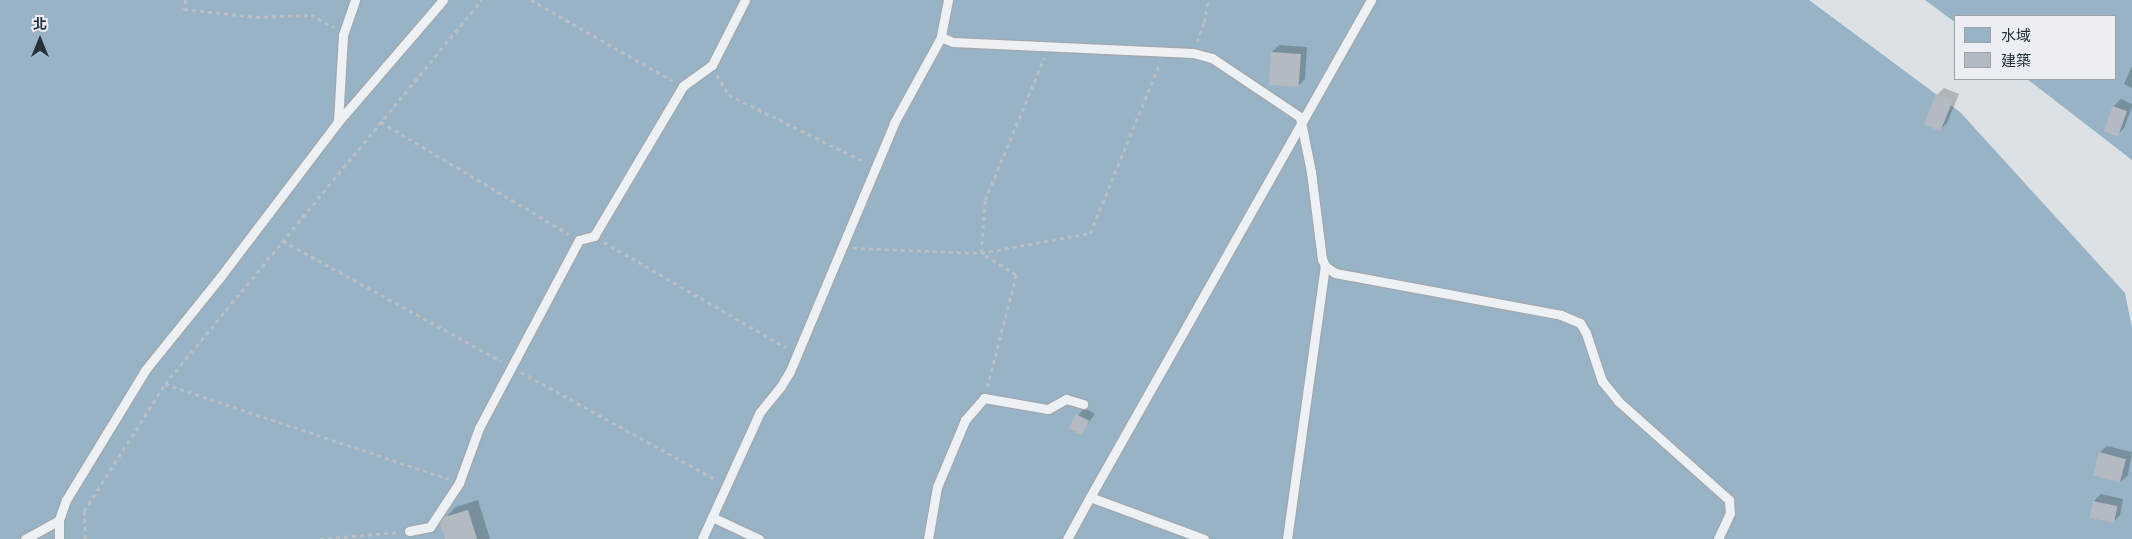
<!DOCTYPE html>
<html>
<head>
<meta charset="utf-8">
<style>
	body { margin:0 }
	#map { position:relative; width:2132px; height:539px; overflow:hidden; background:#dce1e5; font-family:"Fira Sans Condensed","Noto Sans TC",sans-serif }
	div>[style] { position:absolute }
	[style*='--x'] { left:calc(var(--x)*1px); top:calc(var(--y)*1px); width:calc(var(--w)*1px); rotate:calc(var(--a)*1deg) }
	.water>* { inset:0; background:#97b3c5 }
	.shadow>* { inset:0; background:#0003 }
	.building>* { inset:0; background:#b3bac2; transform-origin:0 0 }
	.path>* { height:2.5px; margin-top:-1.25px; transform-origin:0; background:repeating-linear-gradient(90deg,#babfc4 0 4px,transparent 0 8px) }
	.roads { filter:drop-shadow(1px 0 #a2a8af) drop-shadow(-1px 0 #a2a8af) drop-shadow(0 1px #a2a8af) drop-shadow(0 -1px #a2a8af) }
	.service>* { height:9px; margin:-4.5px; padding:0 4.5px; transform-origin:4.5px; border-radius:4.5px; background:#eef1f4 }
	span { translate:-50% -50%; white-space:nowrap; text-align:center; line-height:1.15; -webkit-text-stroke:5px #ebeff3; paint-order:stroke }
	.legend { position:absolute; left:1954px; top:15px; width:162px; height:65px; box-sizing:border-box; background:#ebeff3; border:1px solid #9ca3a9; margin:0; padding:6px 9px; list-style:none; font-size:15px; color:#26303b }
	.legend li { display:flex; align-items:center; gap:10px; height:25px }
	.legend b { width:25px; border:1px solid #9ca3a9 }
	.north { position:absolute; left:15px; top:15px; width:50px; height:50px; -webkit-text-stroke:4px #ebeff3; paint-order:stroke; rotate:0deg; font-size:14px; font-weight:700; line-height:20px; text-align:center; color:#26303b }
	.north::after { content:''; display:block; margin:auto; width:18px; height:22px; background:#26303b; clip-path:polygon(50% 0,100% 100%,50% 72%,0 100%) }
</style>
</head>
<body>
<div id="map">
	<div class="water">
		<div style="clip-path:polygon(0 0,1809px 0,1960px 112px,2125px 293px,2132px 328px,2132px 539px,0 539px)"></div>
		<div style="clip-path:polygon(1925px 0,2132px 0,2132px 160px,2027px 79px,2116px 79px,2116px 16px,1956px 16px,1956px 23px)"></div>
	</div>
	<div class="shadow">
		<div style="clip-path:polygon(1279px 45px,1307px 47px,1305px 79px,1298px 86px,1270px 84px,1272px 52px)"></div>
		<div style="clip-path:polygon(2132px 66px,2132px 88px,2124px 84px)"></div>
		<div style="clip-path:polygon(1944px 88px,1959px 94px,1947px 123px,1940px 130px,1937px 95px)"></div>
		<div style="clip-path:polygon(2121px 99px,2132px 104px,2132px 107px,2124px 128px,2117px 135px,2105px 130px,2114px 106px)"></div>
		<div style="clip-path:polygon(1084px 408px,1095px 414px,1080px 434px,1069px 427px)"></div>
		<div style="clip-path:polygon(2107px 446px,2132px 452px,2128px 475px,2121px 482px,2100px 452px)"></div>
		<div style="clip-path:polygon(2101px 494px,2123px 499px,2120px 515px,2113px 522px,2094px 501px)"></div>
		<div style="clip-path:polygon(478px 500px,490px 539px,447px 539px,445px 518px,456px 507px)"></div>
	</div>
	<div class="building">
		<div style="left:1271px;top:52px;width:30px;height:33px;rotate:4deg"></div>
		<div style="left:1936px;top:94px;width:18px;height:33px;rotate:22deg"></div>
		<div style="left:2113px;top:106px;width:15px;height:27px;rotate:20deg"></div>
		<div style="left:1076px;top:414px;width:15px;height:16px;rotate:28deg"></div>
		<div style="left:2099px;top:452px;width:28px;height:24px;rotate:15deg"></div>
		<div style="left:2093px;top:501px;width:25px;height:17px;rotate:12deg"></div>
		<div style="clip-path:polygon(468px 510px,477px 539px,445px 539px,440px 523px,444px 517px)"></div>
	</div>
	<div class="path">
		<div style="--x:186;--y:0;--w:9;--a:103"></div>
		<div style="--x:184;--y:9;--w:72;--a:6.3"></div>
		<div style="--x:256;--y:17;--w:55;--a:-2.1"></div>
		<div style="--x:311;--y:15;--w:26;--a:28"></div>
		<div style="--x:531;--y:0;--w:163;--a:29.7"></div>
		<div style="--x:1197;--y:42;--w:21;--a:-71"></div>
		<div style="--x:1204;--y:22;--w:22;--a:-80"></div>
		<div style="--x:717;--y:75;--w:23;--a:59"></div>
		<div style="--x:729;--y:95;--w:152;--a:26.2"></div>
		<div style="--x:381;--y:122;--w:219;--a:30.8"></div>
		<div style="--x:283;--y:241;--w:249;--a:28.8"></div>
		<div style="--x:604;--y:242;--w:211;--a:30.1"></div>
		<div style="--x:853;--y:248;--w:128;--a:2.2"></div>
		<div style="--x:981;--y:253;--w:53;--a:-85.7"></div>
		<div style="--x:985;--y:200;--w:154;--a:-67.4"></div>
		<div style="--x:521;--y:372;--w:224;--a:28.9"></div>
		<div style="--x:165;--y:384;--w:498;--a:-50.5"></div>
		<div style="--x:987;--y:387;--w:116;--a:-75.5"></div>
		<div style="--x:1016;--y:275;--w:41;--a:-147.8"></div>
		<div style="--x:981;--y:253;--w:111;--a:-10.4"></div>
		<div style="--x:1090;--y:233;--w:185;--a:-67.7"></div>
		<div style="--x:85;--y:539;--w:28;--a:-92"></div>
		<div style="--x:84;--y:511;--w:151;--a:-57.5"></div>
		<div style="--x:165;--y:384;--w:299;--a:18.5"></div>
		<div style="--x:320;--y:539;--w:78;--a:-5.1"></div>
	</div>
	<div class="roads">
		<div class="service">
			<div style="--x:948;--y:0;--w:38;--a:101"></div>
			<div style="--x:941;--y:37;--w:13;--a:23"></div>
			<div style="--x:953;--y:42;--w:240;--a:2.6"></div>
			<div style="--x:1193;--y:53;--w:20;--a:15"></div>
			<div style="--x:1212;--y:58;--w:106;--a:33.8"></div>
			<div style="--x:1300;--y:117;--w:56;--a:78.7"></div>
			<div style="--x:1311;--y:172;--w:88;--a:82.8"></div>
			<div style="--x:1322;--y:259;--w:8;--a:67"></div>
			<div style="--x:1325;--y:266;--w:12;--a:35"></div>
			<div style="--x:1335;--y:273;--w:230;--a:10.5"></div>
			<div style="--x:1561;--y:315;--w:21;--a:23"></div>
			<div style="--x:1580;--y:323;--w:12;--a:59"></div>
			<div style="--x:1586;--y:333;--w:51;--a:71.6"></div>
			<div style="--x:1602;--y:381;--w:26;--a:51"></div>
			<div style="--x:1618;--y:401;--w:149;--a:41.7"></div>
			<div style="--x:1729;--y:500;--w:13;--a:86"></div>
			<div style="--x:1730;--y:513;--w:29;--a:115"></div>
			<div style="--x:338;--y:122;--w:87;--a:-86.7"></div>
			<div style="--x:343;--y:35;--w:37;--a:-71"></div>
			<div style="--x:712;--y:517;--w:52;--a:25.1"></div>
			<div style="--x:409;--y:531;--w:21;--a:-11"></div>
			<div style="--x:430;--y:527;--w:53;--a:-56.6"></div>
			<div style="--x:459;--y:483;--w:59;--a:-70"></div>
			<div style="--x:479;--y:428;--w:213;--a:-62"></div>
			<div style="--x:579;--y:240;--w:16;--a:-15"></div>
			<div style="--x:594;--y:236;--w:174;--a:-59.3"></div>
			<div style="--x:683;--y:86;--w:36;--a:-36"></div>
			<div style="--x:712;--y:65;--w:73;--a:-63.1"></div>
			<div style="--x:25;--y:539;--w:39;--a:-29"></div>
			<div style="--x:59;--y:539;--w:19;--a:-90"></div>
			<div style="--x:59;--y:520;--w:21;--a:-71"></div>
			<div style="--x:66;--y:500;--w:153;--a:-58.6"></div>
			<div style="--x:146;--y:369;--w:119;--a:-51.1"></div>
			<div style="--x:221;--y:276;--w:193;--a:-52.8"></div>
			<div style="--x:338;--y:122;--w:161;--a:-49.3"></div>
			<div style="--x:702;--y:539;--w:140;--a:-65.5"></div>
			<div style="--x:760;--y:412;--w:33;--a:-51"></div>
			<div style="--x:781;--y:386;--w:17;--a:-59"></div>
			<div style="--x:790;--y:371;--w:269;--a:-67.2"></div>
			<div style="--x:894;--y:123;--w:98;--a:-61.3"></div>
			<div style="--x:928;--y:539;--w:53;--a:-80.2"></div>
			<div style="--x:937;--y:487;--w:73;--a:-67.3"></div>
			<div style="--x:965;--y:420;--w:29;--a:-49"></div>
			<div style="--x:984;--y:398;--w:65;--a:9.8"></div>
			<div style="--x:1048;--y:409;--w:21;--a:-29"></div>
			<div style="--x:1066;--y:399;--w:18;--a:16"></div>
			<div style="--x:1067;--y:539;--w:48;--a:-61.3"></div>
			<div style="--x:1204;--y:539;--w:121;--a:-159.8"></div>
			<div style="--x:1090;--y:497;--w:571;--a:-60.52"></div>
			<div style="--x:1287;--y:539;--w:276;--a:-82.1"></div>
		</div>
	</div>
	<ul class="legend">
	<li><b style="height:14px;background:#97b3c5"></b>水域</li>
	<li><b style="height:14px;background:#b3bac2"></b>建築</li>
	</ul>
	<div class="north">北</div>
</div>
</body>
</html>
